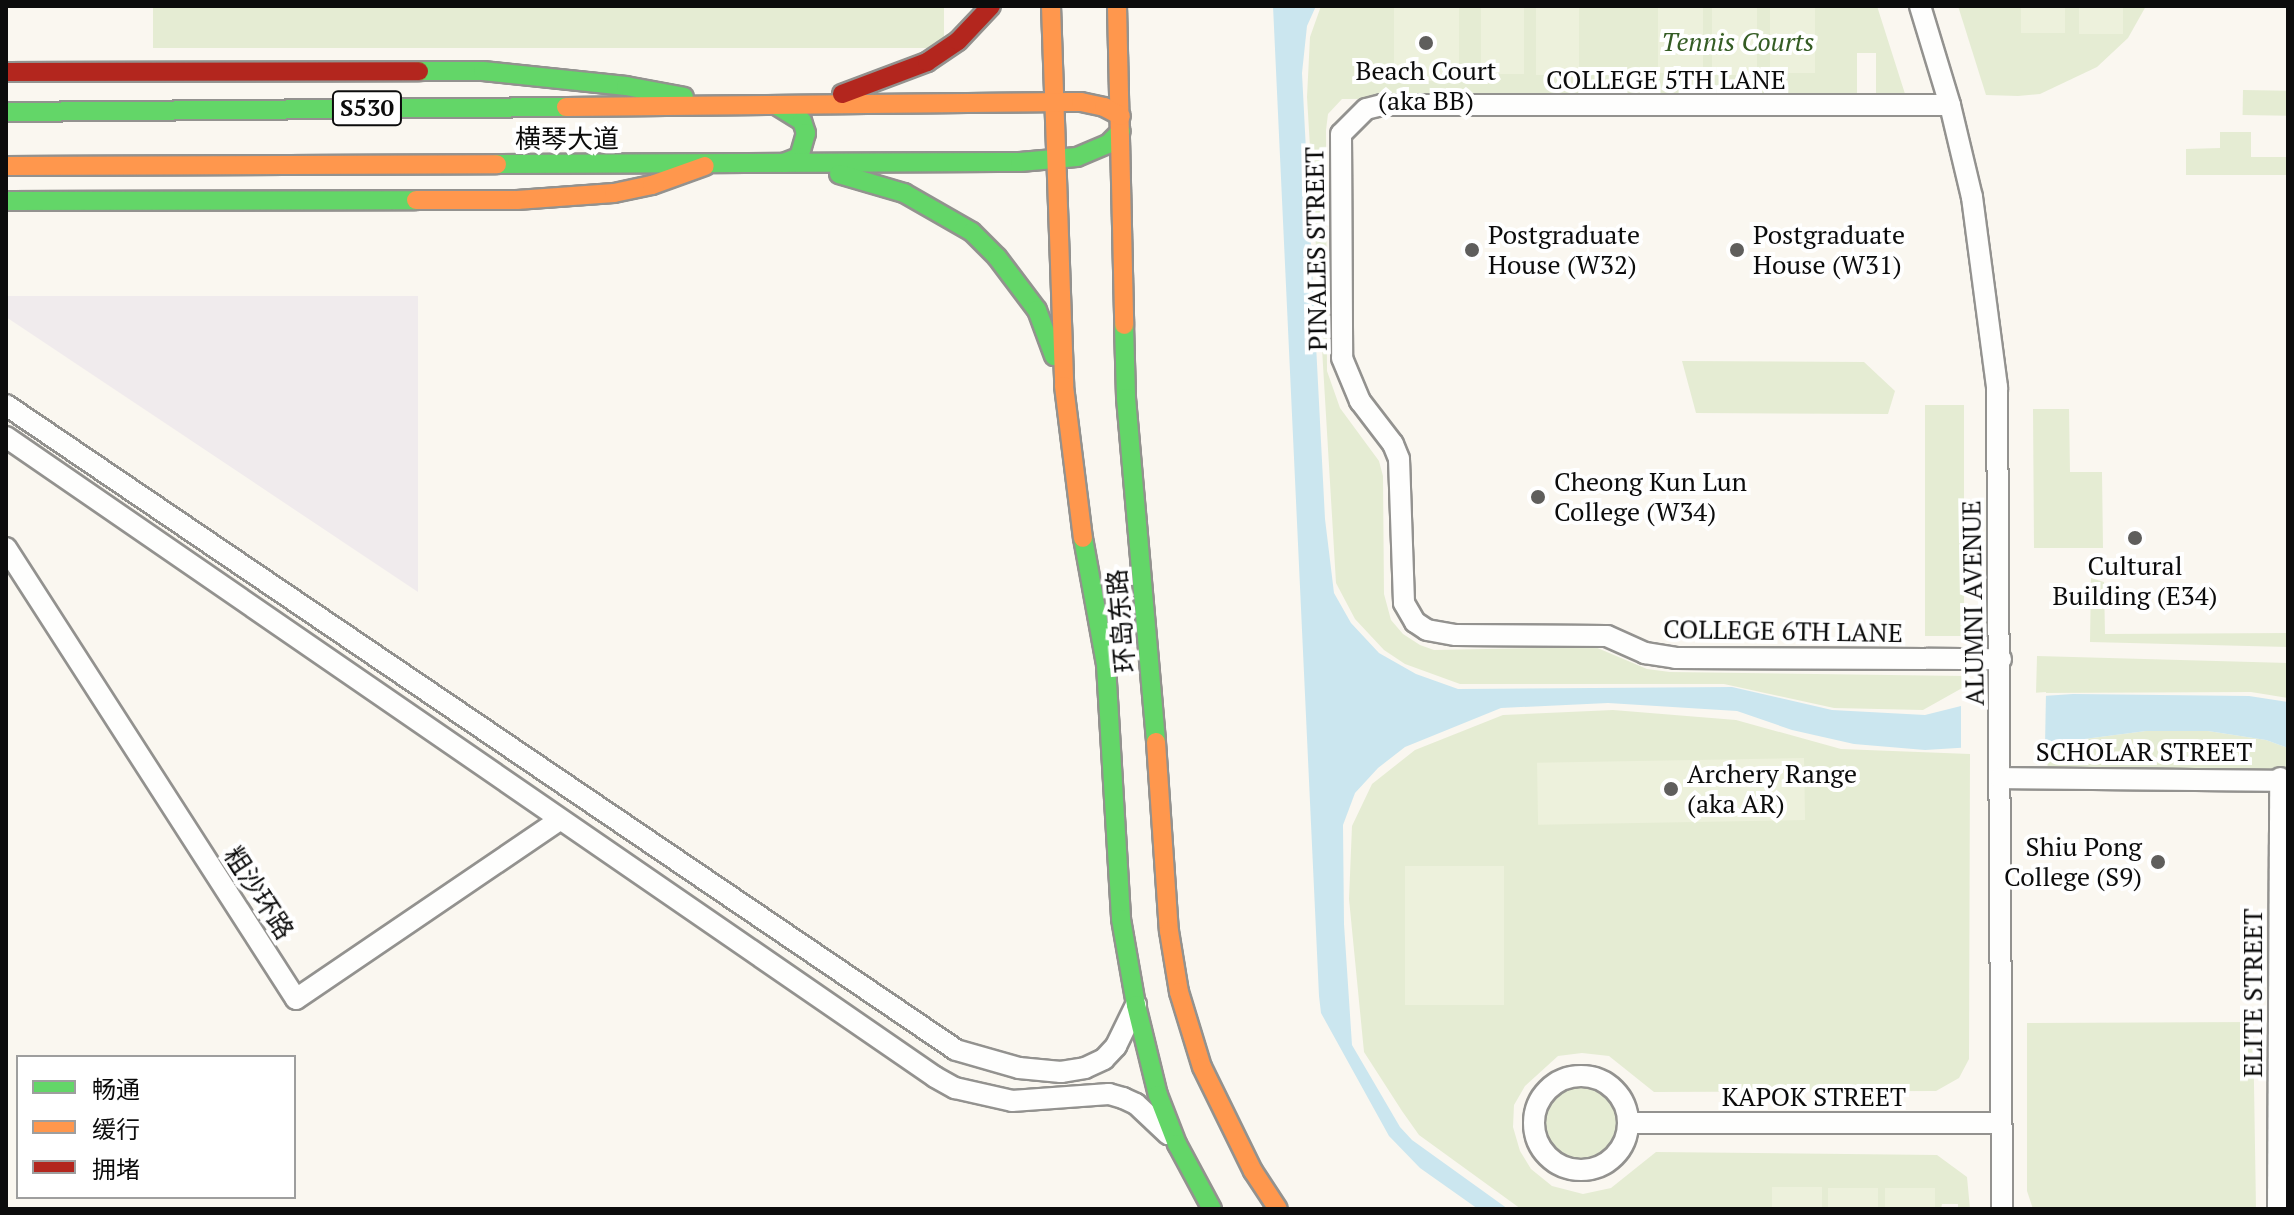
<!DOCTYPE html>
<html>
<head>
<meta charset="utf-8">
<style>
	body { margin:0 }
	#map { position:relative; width:2294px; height:1215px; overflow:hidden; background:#faf7f0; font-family:"PT Serif","Noto Sans SC",serif }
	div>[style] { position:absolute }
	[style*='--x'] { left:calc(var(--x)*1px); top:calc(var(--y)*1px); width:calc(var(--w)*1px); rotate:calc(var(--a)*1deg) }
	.industrial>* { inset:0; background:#f0ebed }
	.green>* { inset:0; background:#e5ecd3; transform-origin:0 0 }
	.round { border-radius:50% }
	.pitch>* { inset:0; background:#edf1dc; transform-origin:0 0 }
	.water>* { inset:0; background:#cbe6ef }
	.pier>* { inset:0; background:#faf7f0 }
	.roads { filter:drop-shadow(2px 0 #93928f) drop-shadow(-2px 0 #93928f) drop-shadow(0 2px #93928f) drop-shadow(0 -2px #93928f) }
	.street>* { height:20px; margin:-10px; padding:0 10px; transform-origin:10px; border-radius:10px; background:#fefefd }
	.street>.ring { margin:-10px; padding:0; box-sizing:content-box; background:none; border:20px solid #fefefd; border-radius:50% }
	.fast>* { height:18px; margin:-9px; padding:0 9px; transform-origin:9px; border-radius:9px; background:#63d668 }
	.slow>* { height:18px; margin:-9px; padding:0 9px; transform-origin:9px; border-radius:9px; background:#ff974d }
	.jam>* { height:18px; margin:-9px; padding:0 9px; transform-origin:9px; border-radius:9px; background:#b3261e }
	.dots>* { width:22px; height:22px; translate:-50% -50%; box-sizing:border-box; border:4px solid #fff; border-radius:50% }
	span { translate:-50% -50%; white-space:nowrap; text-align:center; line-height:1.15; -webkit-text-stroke:8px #fff; paint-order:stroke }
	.shield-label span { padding:2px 6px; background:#fff; border:2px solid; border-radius:6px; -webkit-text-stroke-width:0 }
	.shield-label { font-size:24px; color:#0c0c0c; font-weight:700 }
	.park-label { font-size:26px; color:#345c24; font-style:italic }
	.poi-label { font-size:26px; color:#0c0c0c }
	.left { translate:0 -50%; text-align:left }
	.right { translate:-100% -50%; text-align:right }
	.street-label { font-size:26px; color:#0c0c0c }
	.frame { position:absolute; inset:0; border:8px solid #0c0c0c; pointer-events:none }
	.legend { position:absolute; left:16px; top:1055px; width:280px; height:144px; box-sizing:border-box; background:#fff; border:2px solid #9e9e9e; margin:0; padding:10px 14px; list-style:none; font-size:24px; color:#0c0c0c }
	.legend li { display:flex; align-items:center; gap:16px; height:40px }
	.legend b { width:40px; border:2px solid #9e9e9e }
</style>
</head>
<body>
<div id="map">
	<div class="industrial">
		<div style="clip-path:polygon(6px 296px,418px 296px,418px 592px,6px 317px)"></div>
	</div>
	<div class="green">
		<div style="left:153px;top:6px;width:791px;height:42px"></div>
		<div style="clip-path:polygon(1321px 6px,1877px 6px,1906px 97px,1876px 97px,1876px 53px,1857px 53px,1857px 97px,1342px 99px,1328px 114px,1326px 130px,1327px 371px,1340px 408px,1379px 461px,1383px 476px,1384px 594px,1391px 620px,1403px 634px,1420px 645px,1434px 650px,1595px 647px,1647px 669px,1670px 672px,1964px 676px,1964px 687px,1923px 710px,1834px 708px,1724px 684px,1460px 684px,1405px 664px,1384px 650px,1355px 619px,1336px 583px,1307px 97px,1310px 37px)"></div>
		<div style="clip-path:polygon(1958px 6px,2146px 6px,2128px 38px,2097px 67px,2040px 94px,2018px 96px,1986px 95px)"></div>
		<div style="left:2243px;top:90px;width:45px;height:25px;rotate:1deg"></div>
		<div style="clip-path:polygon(2220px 132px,2251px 132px,2251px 157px,2288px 157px,2288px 175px,2186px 175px,2186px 149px,2220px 148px)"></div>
		<div style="clip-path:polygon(1682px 361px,1864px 362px,1895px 391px,1888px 414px,1696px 413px)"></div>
		<div style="left:1925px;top:405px;width:39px;height:231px"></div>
		<div style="clip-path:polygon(2033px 409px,2069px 409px,2070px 472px,2102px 472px,2103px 548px,2034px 548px)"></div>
		<div style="clip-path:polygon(2091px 578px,2104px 582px,2105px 634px,2288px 633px,2288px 647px,2090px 642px)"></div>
		<div style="clip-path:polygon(2037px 656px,2288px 663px,2288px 698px,2251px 692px,2036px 693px)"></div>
		<div style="clip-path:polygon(1613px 710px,1736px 720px,1841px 749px,1970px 754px,1969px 1059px,1959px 1078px,1936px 1091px,1654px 1092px,1609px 1056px,1582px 1053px,1558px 1056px,1525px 1086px,1514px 1105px,1513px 1127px,1520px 1151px,1531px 1169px,1552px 1186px,1583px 1194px,1611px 1188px,1656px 1152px,1937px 1155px,1967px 1177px,1970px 1209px,1958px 1209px,1958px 1204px,1942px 1204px,1941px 1209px,1521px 1209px,1419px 1135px,1402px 1111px,1364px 1052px,1349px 899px,1352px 826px,1372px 784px,1415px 750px,1503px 715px)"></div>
		<div style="clip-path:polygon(2146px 731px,2208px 731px,2266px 740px,2288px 748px,2288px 769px,2047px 771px,2049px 750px,2069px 741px)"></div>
		<div style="clip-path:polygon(2253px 1022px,2256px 1209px,2033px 1209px,2027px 1191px,2027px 1023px)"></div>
		<div class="round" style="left:1545px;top:1085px;width:74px;height:74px"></div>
	</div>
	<div class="pitch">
		<div style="left:1394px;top:6px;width:65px;height:75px"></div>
		<div style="left:1481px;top:6px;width:43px;height:68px"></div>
		<div style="left:1536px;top:6px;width:43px;height:69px"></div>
		<div style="left:1658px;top:6px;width:45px;height:67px"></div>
		<div style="left:1712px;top:6px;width:45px;height:69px"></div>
		<div style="left:1770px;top:6px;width:45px;height:67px"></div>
		<div style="left:2021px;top:6px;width:44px;height:27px"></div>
		<div style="left:2079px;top:6px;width:44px;height:28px"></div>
		<div style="left:1804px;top:758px;width:62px;height:267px;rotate:89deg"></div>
		<div style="left:1405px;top:866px;width:99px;height:139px"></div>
		<div style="left:1822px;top:1187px;width:22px;height:50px;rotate:90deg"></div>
		<div style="left:1828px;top:1188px;width:50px;height:21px"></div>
		<div style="left:1885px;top:1188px;width:50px;height:21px"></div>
	</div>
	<div class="water">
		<div style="clip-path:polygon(1273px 6px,1316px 6px,1307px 26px,1302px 73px,1325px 519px,1334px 593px,1351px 623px,1379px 653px,1416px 674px,1458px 689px,1732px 687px,1832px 710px,1925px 715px,1985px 700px,2073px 694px,2249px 696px,2288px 702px,2288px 748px,2266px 740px,2208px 731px,2146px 731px,2069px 741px,1925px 750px,1854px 744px,1792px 730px,1737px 711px,1608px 703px,1501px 708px,1405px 747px,1378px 768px,1355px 793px,1343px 825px,1344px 924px,1352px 1045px,1400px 1127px,1412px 1140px,1508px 1209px,1478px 1209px,1420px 1168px,1389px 1136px,1321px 1013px,1319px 996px)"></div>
	</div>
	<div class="pier">
		<div style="clip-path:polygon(2046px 692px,2045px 746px,1961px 752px,1961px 702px,1984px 696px)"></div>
	</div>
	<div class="roads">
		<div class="street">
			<div style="--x:1920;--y:6;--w:103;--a:73.1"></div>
			<div style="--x:1950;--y:105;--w:95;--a:76.6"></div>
			<div style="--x:1972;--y:197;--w:192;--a:82.5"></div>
			<div style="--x:1997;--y:387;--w:822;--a:89.65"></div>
			<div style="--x:1950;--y:105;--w:568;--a:180"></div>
			<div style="--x:1382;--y:105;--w:16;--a:166"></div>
			<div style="--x:1366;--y:109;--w:35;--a:135"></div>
			<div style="--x:1341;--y:134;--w:224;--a:89.7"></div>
			<div style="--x:1342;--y:358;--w:47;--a:67.3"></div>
			<div style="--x:1360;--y:401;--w:54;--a:52.5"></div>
			<div style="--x:1393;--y:444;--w:16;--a:68"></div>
			<div style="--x:1399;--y:459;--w:144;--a:88"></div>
			<div style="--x:1404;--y:603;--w:22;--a:60"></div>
			<div style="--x:1415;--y:622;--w:14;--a:34"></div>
			<div style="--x:1427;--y:630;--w:29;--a:10"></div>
			<div style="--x:1456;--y:635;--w:151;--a:0.4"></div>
			<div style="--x:1607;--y:636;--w:42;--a:24.1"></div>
			<div style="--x:1645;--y:653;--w:30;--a:9"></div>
			<div style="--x:1675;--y:658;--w:326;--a:0.2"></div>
			<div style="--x:6;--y:405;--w:1148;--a:34.17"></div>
			<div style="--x:956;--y:1050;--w:66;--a:15.9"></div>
			<div style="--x:1019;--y:1068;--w:42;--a:5.4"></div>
			<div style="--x:1061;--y:1072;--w:24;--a:-9"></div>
			<div style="--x:1085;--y:1068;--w:21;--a:-25"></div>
			<div style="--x:1104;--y:1059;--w:18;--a:-47"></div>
			<div style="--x:1116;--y:1046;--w:46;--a:-64"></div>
			<div style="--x:6;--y:437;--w:1128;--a:34.56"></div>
			<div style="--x:935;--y:1077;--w:23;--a:29"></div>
			<div style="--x:955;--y:1088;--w:58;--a:12.8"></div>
			<div style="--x:1012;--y:1101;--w:97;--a:-4.1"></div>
			<div style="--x:1109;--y:1094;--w:15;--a:16"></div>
			<div style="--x:1123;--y:1098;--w:14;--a:25"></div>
			<div style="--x:1136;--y:1104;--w:44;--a:43.2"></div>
			<div style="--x:6;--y:548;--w:536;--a:57.26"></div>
			<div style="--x:296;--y:999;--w:318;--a:-34.2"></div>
			<div style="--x:2000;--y:778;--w:288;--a:0.6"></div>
			<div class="ring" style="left:1534px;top:1076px;width:74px;height:74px"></div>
			<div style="--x:1628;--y:1123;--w:373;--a:0"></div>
			<div style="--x:2278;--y:1209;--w:431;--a:-89.7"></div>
		</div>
		<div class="fast">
			<div style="--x:419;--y:71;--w:64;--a:0"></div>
			<div style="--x:483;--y:71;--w:144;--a:6"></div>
			<div style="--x:626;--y:86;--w:59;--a:10.7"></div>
			<div style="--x:776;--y:105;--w:31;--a:32"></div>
			<div style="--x:802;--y:121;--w:13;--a:72"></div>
			<div style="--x:806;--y:133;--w:25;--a:106"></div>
			<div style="--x:799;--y:157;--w:17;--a:159"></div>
			<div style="--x:6;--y:112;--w:560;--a:-0.51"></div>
			<div style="--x:497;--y:164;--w:523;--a:-0.22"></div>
			<div style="--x:1020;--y:162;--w:57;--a:-5"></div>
			<div style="--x:1077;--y:157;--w:34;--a:-23"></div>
			<div style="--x:1108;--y:144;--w:18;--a:-45"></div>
			<div style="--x:839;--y:174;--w:68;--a:16.3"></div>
			<div style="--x:904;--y:193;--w:78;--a:29.8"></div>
			<div style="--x:972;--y:232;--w:35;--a:45"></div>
			<div style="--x:997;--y:257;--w:66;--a:53"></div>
			<div style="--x:1037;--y:310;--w:49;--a:69.7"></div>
			<div style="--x:6;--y:201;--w:410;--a:-0.1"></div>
			<div style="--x:1124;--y:325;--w:73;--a:88.4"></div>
			<div style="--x:1126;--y:398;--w:345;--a:85"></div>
			<div style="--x:1083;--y:538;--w:129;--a:79.7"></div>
			<div style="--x:1106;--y:665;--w:254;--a:86.6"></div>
			<div style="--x:1121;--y:919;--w:87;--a:80.1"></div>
			<div style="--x:1136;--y:1005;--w:93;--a:76.3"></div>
			<div style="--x:1158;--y:1095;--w:53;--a:68.8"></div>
			<div style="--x:1177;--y:1144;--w:74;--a:61.7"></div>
		</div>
		<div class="slow">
			<div style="--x:1051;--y:6;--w:380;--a:88"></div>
			<div style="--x:1064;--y:386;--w:153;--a:82.9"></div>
			<div style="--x:1117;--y:6;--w:319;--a:88.7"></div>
			<div style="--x:566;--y:107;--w:515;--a:-0.56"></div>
			<div style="--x:1081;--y:102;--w:24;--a:12"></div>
			<div style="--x:1104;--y:107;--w:19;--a:28"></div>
			<div style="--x:6;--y:166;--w:491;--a:-0.2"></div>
			<div style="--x:416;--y:200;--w:101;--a:0"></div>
			<div style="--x:517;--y:200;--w:97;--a:-4.1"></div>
			<div style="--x:614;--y:193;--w:39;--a:-12"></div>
			<div style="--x:652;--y:185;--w:56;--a:-19.7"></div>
			<div style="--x:1156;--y:742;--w:189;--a:86.1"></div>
			<div style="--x:1169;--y:931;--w:62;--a:80.7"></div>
			<div style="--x:1179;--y:992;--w:78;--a:73"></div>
			<div style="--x:1202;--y:1067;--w:116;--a:63.9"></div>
			<div style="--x:1253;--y:1171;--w:45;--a:56.7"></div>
		</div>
		<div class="jam">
			<div style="--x:6;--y:72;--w:413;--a:-0.1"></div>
			<div style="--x:842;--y:94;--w:91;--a:-20.6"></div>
			<div style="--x:927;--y:62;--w:37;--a:-34"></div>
			<div style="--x:958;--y:41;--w:48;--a:-46.7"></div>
		</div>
	</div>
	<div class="dots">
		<div style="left:1426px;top:43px;background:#5f5e5c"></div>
		<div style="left:1472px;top:250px;background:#5f5e5c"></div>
		<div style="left:1737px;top:250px;background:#5f5e5c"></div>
		<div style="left:1538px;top:497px;background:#5f5e5c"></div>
		<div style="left:2135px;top:538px;background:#5f5e5c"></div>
		<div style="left:1671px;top:789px;background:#5f5e5c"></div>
		<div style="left:2158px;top:862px;background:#5f5e5c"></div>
	</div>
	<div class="shield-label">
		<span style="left:367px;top:108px">S530</span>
	</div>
	<div class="park-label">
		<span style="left:1738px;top:42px">Tennis Courts</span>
	</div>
	<div class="poi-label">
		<span style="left:1426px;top:86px">Beach Court<br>(aka BB)</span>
		<span class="left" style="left:1488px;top:250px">Postgraduate<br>House (W32)</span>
		<span class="left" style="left:1753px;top:250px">Postgraduate<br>House (W31)</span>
		<span class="left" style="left:1554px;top:497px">Cheong Kun Lun<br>College (W34)</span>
		<span style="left:2135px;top:581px">Cultural<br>Building (E34)</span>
		<span class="left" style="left:1687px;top:789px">Archery Range<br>(aka AR)</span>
		<span class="right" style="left:2142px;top:862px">Shiu Pong<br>College (S9)</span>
	</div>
	<div class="street-label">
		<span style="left:1666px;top:80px">COLLEGE 5TH LANE</span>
		<span style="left:567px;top:139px">横琴大道</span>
		<span style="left:1316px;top:249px;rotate:-91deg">PINALES STREET</span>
		<span style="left:1973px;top:603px;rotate:-91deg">ALUMNI AVENUE</span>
		<span style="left:1121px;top:621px;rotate:-95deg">环岛东路</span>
		<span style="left:1783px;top:631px;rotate:1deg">COLLEGE 6TH LANE</span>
		<span style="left:2144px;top:752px">SCHOLAR STREET</span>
		<span style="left:259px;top:893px;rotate:57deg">粗沙环路</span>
		<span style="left:2253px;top:993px;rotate:-90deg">ELITE STREET</span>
		<span style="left:1814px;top:1097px">KAPOK STREET</span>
	</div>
	<div class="frame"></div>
	<ul class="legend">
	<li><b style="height:10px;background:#63d668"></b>畅通</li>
	<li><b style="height:10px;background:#ff974d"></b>缓行</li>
	<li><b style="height:10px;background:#b3261e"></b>拥堵</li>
	</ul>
</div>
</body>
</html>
